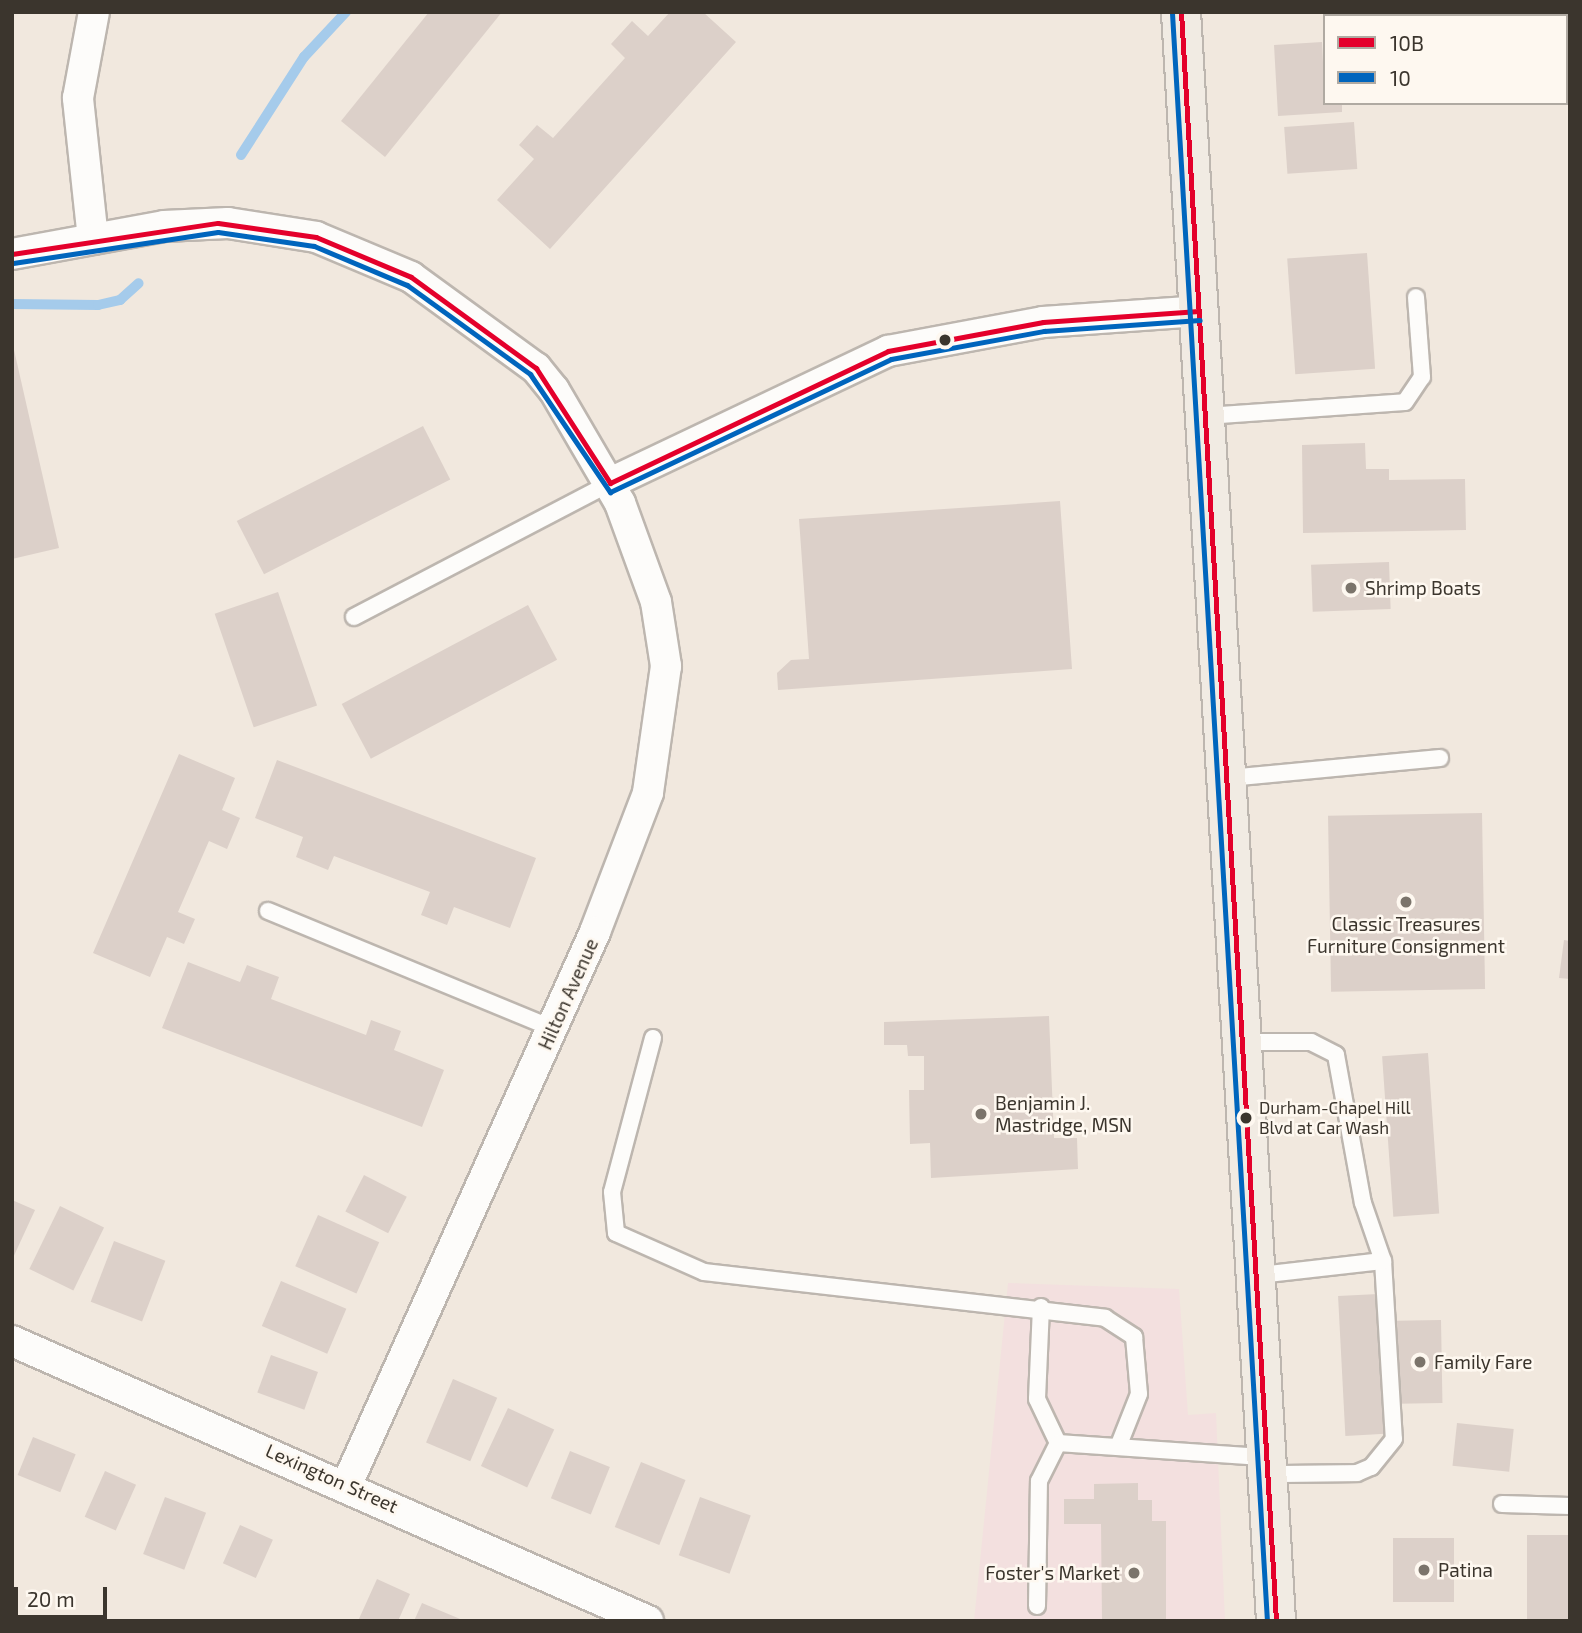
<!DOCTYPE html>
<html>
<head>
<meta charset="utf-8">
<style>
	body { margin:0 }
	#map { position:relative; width:1582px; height:1633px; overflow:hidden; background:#f1e8de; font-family:"Exo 2",sans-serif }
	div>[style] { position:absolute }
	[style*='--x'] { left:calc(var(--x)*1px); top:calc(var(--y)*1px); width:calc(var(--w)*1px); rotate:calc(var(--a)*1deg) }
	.commercial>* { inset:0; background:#f3e0df }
	.stream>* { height:10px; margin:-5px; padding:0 5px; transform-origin:5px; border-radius:5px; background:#a5cbeb }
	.building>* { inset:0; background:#dcd0c9; transform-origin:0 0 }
	.roads { filter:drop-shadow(2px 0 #bdb6af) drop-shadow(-2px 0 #bdb6af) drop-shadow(0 2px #bdb6af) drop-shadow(0 -2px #bdb6af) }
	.service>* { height:16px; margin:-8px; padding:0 8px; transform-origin:8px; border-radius:8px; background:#fdfcfa }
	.minor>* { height:30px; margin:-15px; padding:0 15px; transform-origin:15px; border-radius:15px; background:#fdfcfa }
	.primary>* { height:38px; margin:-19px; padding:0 19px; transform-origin:19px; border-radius:19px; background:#f1ebe3 }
	.bus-1>* { height:5px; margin:-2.5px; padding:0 2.5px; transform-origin:2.5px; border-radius:2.5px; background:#e4002b }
	.bus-2>* { height:5px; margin:-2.5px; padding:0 2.5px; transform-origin:2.5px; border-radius:2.5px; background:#0065bd }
	.dots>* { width:19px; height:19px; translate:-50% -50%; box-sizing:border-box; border:4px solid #fef8f0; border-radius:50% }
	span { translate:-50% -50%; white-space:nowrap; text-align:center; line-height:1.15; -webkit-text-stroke:5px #fef8f0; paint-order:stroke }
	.bus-label { font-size:17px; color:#3b352d }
	.left { translate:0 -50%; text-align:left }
	.poi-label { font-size:19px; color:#3b352d }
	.right { translate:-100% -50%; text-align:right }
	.street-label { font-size:19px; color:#3b352d }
	.frame { position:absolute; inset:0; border:14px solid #3b352d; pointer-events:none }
	.legend { position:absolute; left:1323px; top:14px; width:245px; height:91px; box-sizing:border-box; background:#fef8f0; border:2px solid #b0aaa2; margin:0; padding:9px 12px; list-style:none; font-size:21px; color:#3b352d }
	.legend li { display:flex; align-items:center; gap:14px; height:35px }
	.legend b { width:35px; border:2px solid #b0aaa2 }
	.scale { position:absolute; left:14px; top:1587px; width:93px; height:32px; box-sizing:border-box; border:4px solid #3b352d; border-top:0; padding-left:9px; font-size:21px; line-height:24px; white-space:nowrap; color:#3b352d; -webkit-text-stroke:5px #fef8f0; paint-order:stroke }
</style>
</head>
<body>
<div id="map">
	<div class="commercial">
		<div style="clip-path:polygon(1008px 1283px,1179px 1289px,1188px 1415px,1216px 1413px,1225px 1621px,974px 1621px)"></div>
	</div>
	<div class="stream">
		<div style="--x:241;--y:155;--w:117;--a:-57.3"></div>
		<div style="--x:304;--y:57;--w:62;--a:-47"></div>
		<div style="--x:12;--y:304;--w:86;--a:0.7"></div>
		<div style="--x:98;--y:305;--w:23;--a:-13"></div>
		<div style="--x:120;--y:300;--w:25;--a:-42"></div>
	</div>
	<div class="building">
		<div style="clip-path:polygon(429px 12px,502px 12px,385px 157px,341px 121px)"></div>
		<div style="clip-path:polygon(670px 12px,703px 12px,736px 42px,550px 249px,497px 200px,534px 159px,519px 145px,537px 125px,553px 138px,625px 58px,611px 44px,632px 21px,648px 36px)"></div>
		<div style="clip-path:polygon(1322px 42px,1325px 103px,1342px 103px,1342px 112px,1278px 116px,1274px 45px)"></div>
		<div style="left:1354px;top:122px;width:47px;height:70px;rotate:86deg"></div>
		<div style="left:1367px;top:253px;width:116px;height:80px;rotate:86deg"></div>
		<div style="clip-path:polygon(12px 341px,59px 548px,12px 559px)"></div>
		<div style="left:423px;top:426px;width:60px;height:209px;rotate:63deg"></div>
		<div style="clip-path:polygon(1365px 443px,1366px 469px,1389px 469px,1389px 480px,1465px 479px,1466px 530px,1303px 533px,1302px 445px)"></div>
		<div style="clip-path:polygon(1060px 501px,1072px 669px,778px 690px,777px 673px,791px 660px,809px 659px,799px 519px)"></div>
		<div style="left:1389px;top:562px;width:47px;height:78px;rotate:88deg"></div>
		<div style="left:278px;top:592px;width:120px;height:67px;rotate:71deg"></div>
		<div style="left:528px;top:605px;width:62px;height:211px;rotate:62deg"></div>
		<div style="clip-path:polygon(179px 754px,235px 778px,222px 810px,240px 818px,227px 849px,209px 841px,178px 912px,195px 919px,184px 944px,167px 937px,150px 977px,93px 953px)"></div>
		<div style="clip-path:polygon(277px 760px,536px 858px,510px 928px,454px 907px,447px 925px,421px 915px,430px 892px,334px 856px,328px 870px,296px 857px,303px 837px,255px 818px)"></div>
		<div style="left:1482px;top:813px;width:176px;height:154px;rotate:89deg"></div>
		<div style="clip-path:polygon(1564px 940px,1570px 941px,1570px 979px,1559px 978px)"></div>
		<div style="clip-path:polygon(188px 962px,240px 982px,247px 965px,279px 977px,271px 999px,366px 1035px,371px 1020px,401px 1031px,394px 1050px,444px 1070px,422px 1127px,162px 1028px)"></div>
		<div style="clip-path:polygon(1049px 1016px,1054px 1138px,1077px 1138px,1078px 1169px,931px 1178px,930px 1143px,910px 1144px,909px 1090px,924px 1090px,924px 1056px,908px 1056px,907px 1045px,884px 1045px,884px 1022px)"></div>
		<div style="left:1428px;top:1053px;width:161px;height:46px;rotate:86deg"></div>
		<div style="left:364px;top:1175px;width:48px;height:41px;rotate:27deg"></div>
		<div style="clip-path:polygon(12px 1200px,35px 1210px,12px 1260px)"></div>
		<div style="left:60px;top:1206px;width:49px;height:70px;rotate:26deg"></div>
		<div style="left:318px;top:1215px;width:67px;height:56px;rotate:24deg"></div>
		<div style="left:114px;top:1241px;width:55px;height:65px;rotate:21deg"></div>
		<div style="left:281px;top:1281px;width:71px;height:49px;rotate:23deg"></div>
		<div style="left:1378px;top:1294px;width:140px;height:40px;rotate:87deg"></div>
		<div style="left:1441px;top:1320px;width:83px;height:44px;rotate:89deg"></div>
		<div style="left:271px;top:1355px;width:50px;height:40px;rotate:20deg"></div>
		<div style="left:453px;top:1379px;width:48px;height:69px;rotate:23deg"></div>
		<div style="left:508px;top:1408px;width:51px;height:64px;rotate:25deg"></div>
		<div style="left:1457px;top:1423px;width:57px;height:43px;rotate:6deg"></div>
		<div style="left:33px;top:1437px;width:46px;height:41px;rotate:22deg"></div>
		<div style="left:570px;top:1451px;width:43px;height:51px;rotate:22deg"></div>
		<div style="left:641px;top:1462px;width:48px;height:70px;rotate:22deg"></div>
		<div style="left:105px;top:1471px;width:34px;height:50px;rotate:24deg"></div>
		<div style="clip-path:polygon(1138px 1483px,1138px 1500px,1152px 1500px,1152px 1521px,1166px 1521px,1166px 1621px,1102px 1621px,1101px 1524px,1064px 1524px,1064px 1499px,1094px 1499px,1094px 1484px)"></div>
		<div style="left:165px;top:1497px;width:44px;height:61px;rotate:21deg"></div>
		<div style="left:700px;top:1497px;width:54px;height:62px;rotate:20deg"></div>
		<div style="left:240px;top:1525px;width:36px;height:42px;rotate:24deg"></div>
		<div style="left:1570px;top:1535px;width:86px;height:43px;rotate:90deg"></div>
		<div style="left:1454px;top:1538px;width:64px;height:61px;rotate:90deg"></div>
		<div style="clip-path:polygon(377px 1579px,410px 1594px,398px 1621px,358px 1621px)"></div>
		<div style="clip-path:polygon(422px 1603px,465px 1621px,414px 1621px)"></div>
	</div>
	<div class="roads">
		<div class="service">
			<div style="--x:1206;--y:416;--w:199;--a:-4"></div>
			<div style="--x:1405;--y:402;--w:30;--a:-56"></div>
			<div style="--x:1422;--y:377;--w:80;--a:-94.3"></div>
			<div style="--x:354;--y:617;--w:289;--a:-27.6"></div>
			<div style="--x:1229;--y:778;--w:212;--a:-5.4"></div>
			<div style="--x:268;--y:911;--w:307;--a:22.4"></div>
			<div style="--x:653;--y:1038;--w:159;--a:104.9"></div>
			<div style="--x:612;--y:1192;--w:41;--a:84.4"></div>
			<div style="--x:616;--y:1233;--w:96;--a:23.9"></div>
			<div style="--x:704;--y:1272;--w:404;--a:6.5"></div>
			<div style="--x:1105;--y:1318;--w:35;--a:33"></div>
			<div style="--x:1134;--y:1337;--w:57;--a:85"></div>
			<div style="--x:1139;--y:1394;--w:57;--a:111.6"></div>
			<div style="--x:1246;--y:1042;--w:65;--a:0"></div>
			<div style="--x:1311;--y:1042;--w:28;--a:27"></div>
			<div style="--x:1336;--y:1055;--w:150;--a:79.7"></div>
			<div style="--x:1363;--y:1203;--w:61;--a:71"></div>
			<div style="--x:1383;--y:1261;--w:178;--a:86.5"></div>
			<div style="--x:1394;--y:1439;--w:36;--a:129"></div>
			<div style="--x:1371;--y:1467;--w:15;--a:157"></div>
			<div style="--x:1357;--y:1473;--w:88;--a:179.3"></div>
			<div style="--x:1260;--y:1275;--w:124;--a:-6.5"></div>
			<div style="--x:1041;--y:1307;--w:92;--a:92.5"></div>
			<div style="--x:1037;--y:1399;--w:49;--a:64.5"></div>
			<div style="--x:1058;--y:1443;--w:208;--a:3.9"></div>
			<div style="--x:1502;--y:1504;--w:68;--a:1.7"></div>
			<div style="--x:1037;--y:1606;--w:125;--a:-89.1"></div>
			<div style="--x:1039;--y:1481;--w:42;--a:-63.4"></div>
		</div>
		<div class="minor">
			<div style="--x:93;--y:239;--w:142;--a:-96.1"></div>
			<div style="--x:78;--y:98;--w:87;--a:-79.5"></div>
			<div style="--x:12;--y:254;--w:155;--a:-10.4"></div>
			<div style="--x:164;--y:226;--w:64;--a:-2.7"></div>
			<div style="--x:228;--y:223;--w:89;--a:9"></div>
			<div style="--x:316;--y:237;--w:103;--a:22.8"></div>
			<div style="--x:411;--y:277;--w:155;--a:36.1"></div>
			<div style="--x:536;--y:368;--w:28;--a:51"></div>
			<div style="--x:554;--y:390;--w:131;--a:59.7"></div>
			<div style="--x:620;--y:503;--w:105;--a:70"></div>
			<div style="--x:656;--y:602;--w:65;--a:81.1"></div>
			<div style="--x:666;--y:666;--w:128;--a:98.1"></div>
			<div style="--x:648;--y:793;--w:149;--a:110.9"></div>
			<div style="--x:595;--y:932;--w:605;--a:114.19"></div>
			<div style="--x:610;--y:483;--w:308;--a:-25.4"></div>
			<div style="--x:888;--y:351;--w:158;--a:-10.6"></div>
			<div style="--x:1043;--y:322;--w:156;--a:-4"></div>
			<div style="--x:12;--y:1341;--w:695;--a:23.76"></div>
		</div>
		<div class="primary">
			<div style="--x:1181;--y:12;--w:1612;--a:86.62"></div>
		</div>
	</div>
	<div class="bus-1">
		<div style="--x:1181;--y:12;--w:1612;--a:86.62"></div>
		<div style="--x:12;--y:254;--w:208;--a:-8.6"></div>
		<div style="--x:218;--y:223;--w:99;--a:8.1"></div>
		<div style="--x:316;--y:237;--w:103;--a:22.8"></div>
		<div style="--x:411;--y:277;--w:155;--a:36.1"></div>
		<div style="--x:536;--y:368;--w:137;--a:57.2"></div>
		<div style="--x:610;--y:483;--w:308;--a:-25.4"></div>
		<div style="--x:888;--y:351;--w:158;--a:-10.6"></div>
		<div style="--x:1043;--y:322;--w:156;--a:-4"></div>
	</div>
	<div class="bus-2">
		<div style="--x:1172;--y:13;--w:1611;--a:86.62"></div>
		<div style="--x:13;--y:263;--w:207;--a:-8.6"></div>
		<div style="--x:218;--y:232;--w:97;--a:8.3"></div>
		<div style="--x:314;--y:246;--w:101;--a:22.8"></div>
		<div style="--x:407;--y:285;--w:152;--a:35.9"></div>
		<div style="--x:530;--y:374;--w:143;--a:55.9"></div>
		<div style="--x:610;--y:492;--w:311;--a:-25.3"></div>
		<div style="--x:891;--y:359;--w:156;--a:-10.4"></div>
		<div style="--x:1044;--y:331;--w:156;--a:-4"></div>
	</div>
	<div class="dots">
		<div style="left:945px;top:340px;background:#3b352d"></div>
		<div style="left:1351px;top:588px;background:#7b746b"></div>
		<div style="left:1406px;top:902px;background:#7b746b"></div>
		<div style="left:981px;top:1114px;background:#7b746b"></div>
		<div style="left:1246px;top:1118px;background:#3b352d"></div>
		<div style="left:1420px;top:1362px;background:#7b746b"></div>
		<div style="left:1424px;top:1570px;background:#7b746b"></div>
		<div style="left:1134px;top:1573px;background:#7b746b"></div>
	</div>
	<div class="bus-label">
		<span class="left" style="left:1259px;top:1118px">Durham-Chapel Hill<br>Blvd at Car Wash</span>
	</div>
	<div class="poi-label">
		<span class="left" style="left:1365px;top:588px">Shrimp Boats</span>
		<span style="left:1406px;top:935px">Classic Treasures<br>Furniture Consignment</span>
		<span class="left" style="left:995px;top:1114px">Benjamin J.<br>Mastridge, MSN</span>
		<span class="left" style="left:1434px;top:1362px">Family Fare</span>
		<span class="left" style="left:1438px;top:1570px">Patina</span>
		<span class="right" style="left:1120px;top:1573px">Foster's Market</span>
	</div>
	<div class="street-label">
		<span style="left:568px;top:994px;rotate:-66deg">Hilton Avenue</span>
		<span style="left:332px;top:1478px;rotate:24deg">Lexington Street</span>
	</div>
	<div class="frame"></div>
	<ul class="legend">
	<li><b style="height:9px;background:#e4002b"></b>10B</li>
	<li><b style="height:9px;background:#0065bd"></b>10</li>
	</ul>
	<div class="scale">20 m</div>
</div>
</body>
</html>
